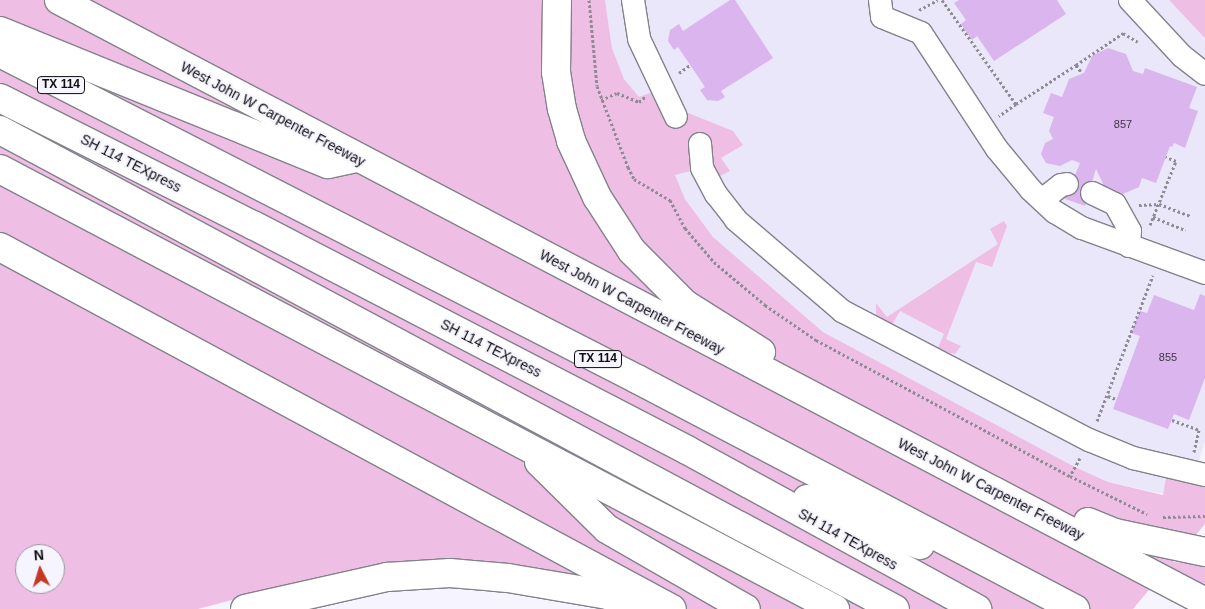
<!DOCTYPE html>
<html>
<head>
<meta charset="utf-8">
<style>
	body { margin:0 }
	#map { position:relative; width:1205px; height:609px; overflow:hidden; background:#f6f4fe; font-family:Arial,sans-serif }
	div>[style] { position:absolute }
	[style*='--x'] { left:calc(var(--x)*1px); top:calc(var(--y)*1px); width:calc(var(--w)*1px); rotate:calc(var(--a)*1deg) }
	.built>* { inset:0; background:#ebe7fb }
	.green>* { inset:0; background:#efbee5 }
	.building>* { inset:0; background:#dab5ee }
	.path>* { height:3px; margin-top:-1.5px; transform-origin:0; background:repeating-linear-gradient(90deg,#8d8b93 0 2.5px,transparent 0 5px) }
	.roads { filter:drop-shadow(1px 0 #83818b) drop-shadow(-1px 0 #83818b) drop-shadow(0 1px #83818b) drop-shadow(0 -1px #83818b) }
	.minor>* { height:22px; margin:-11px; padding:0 11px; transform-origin:11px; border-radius:11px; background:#fff }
	.major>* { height:28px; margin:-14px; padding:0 14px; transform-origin:14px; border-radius:14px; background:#fff }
	.highway>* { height:28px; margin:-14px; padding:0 14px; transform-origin:14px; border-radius:14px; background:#fff }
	span { translate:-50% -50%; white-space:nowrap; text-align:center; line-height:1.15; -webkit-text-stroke:4px #f6f4fe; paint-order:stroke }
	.number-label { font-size:11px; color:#403648 }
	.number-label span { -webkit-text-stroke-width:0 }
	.shield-label span { padding:1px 4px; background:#f6f4fe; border:1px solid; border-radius:4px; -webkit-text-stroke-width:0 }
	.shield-label { font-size:12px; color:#0d0c10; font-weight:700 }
	.street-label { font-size:14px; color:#0d0c10 }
	.north { position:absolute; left:15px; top:544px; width:50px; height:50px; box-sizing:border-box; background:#f6f4fe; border:1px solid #99979f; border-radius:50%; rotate:355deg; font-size:14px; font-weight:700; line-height:20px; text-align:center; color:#0d0c10 }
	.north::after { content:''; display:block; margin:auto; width:18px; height:22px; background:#c53924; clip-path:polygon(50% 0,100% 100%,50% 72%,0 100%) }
</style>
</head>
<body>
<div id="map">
	<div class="built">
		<div style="clip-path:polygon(605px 0,1169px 0,1205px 38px,1205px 441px,1187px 499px,1108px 482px,1075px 467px,823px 332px,713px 237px,685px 199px,639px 98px,624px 79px,612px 48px)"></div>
	</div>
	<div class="green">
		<div style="clip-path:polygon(evenodd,0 0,605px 0,612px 48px,624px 79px,639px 97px,653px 92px,671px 106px,733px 131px,743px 145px,721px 158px,730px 171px,720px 176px,714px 169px,702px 168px,675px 175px,685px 199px,713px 237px,823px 332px,1075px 467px,1108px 482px,1163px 495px,1166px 478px,1205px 485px,1205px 524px,1173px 562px,1205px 564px,1205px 596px,1163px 573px,1133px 609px,649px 609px,546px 577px,273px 589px,198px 609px,0 609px,0 0,25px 554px,55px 554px,55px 584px,25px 584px,25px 554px)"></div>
		<div style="clip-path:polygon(1169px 0,1205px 0,1205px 38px,1201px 34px)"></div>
		<div style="clip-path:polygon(1004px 221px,1007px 226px,992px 267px,976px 262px,946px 339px,961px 346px,955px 354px,937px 350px,944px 334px,900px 311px,892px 325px,876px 316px,876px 303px,887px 317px,998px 244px,990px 229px)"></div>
	</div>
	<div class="building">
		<div style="clip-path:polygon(730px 0,735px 0,773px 58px,721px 91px,725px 97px,718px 101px,707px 100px,700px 90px,705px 87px,678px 47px,674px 50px,668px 41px,670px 30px,679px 24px,683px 31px)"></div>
		<div style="clip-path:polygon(959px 0,1057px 0,1066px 14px,994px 61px,977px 36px,972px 40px,961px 24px,966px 20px,954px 3px)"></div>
		<div style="clip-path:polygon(1108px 48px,1126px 54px,1133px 71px,1143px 74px,1145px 68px,1197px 87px,1189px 108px,1198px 111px,1185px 148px,1174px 143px,1172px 147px,1170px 146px,1156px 183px,1142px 178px,1139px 187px,1123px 194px,1105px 188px,1096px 169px,1085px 206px,1063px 198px,1071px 174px,1075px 175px,1080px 163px,1072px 160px,1060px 166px,1046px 163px,1041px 154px,1045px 143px,1053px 139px,1049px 131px,1054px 117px,1043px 113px,1051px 93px,1062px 97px,1069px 79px,1084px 73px,1092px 56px)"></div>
		<div style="clip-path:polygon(1200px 294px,1205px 296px,1205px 378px,1189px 420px,1174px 414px,1168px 429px,1113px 409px,1140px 336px,1131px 333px,1140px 311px,1147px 313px,1154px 295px,1194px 310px)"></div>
	</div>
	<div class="path">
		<div style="--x:589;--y:0;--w:86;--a:84.7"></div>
		<div style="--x:597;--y:86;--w:87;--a:69.1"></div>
		<div style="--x:628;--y:167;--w:13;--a:63"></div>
		<div style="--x:634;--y:179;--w:42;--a:30.3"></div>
		<div style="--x:670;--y:200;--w:32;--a:62"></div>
		<div style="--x:685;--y:228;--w:45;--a:49.5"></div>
		<div style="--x:714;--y:262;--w:67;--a:40.1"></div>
		<div style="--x:765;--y:305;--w:62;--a:34.5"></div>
		<div style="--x:816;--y:340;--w:288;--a:28.2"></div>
		<div style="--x:942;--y:0;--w:128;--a:54.6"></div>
		<div style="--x:1016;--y:104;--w:21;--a:145"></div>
		<div style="--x:919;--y:10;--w:21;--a:-28"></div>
		<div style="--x:1076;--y:65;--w:57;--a:-34.2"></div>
		<div style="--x:1123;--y:33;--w:17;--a:31"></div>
		<div style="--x:679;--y:73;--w:14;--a:-36"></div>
		<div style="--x:601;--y:100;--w:17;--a:-24"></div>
		<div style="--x:617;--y:93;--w:24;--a:22"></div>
		<div style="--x:639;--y:102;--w:8;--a:-40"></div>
		<div style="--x:1016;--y:104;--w:72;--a:-33"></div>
		<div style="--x:1076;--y:65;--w:10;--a:53"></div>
		<div style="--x:1139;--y:205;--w:20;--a:-3"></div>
		<div style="--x:1159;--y:204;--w:34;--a:21"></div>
		<div style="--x:1153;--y:217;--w:35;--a:22"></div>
		<div style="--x:1150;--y:225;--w:69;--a:-67.9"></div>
		<div style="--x:1176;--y:161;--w:11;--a:-158"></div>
		<div style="--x:1108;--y:396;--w:9;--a:21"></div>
		<div style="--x:1172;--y:420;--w:29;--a:20"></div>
		<div style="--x:1199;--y:430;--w:23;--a:103"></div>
		<div style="--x:1097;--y:421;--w:156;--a:-69"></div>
		<div style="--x:1080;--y:458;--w:21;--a:119"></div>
		<div style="--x:1070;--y:476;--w:86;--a:26.3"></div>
		<div style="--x:1163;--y:517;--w:42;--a:-1.4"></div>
	</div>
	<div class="roads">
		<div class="minor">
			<div style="--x:633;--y:0;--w:39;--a:81"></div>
			<div style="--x:639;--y:39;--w:86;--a:64.6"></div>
			<div style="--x:880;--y:0;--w:17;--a:83"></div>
			<div style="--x:882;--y:17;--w:42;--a:22.3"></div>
			<div style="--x:921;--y:33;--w:139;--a:56.8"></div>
			<div style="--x:997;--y:149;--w:53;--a:50.3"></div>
			<div style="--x:1031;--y:190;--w:33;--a:43"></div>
			<div style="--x:1055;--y:212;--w:31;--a:31"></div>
			<div style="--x:1082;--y:228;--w:131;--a:20.1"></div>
			<div style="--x:1130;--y:0;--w:76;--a:47.1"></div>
			<div style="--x:1182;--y:56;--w:29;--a:38"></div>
			<div style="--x:700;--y:144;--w:24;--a:85"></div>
			<div style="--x:702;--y:168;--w:30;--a:62"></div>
			<div style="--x:716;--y:194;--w:33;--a:52"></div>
			<div style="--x:736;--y:220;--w:140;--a:40.6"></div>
			<div style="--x:842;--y:311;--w:279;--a:27.6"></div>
			<div style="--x:1089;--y:440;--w:48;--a:22.2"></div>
			<div style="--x:1133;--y:458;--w:74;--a:13.3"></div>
			<div style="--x:1092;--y:193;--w:25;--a:26"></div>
			<div style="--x:1115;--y:204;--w:31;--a:61"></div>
			<div style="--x:1130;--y:231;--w:15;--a:94"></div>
			<div style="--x:1042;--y:200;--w:24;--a:-38"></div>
			<div style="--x:1061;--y:185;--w:6;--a:-9"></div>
		</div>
		<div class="major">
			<div style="--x:59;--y:0;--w:1294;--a:27.71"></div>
			<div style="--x:557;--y:0;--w:72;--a:90.8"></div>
			<div style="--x:556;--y:72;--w:37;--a:81"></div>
			<div style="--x:562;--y:109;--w:33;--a:74"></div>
			<div style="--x:571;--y:141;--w:62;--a:65.1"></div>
			<div style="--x:597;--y:197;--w:64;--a:57.1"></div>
			<div style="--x:632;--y:251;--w:75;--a:45"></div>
			<div style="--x:685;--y:304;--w:90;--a:32.3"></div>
			<div style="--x:0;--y:247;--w:763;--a:28.31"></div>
			<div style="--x:1088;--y:522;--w:29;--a:22"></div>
			<div style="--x:1115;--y:533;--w:92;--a:11.9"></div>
			<div style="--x:245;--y:609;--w:146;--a:-12.7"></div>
			<div style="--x:387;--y:577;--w:63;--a:-3.6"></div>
			<div style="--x:450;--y:573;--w:58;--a:4.9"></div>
			<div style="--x:508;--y:578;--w:101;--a:9.6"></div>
			<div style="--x:608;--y:595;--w:33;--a:20"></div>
		</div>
		<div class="highway">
			<div style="--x:0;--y:31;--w:354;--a:22.1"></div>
			<div style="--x:328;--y:164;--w:29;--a:-12"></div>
			<div style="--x:0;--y:53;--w:716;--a:27.1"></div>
			<div style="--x:637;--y:379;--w:495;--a:27.7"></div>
			<div style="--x:0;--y:98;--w:283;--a:26.7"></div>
			<div style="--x:253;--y:225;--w:489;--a:27.4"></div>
			<div style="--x:687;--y:450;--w:331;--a:28.7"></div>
			<div style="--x:0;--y:130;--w:1015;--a:28.16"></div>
			<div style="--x:0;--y:169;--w:944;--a:27.79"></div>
			<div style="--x:539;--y:462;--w:95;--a:44.6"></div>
			<div style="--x:607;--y:529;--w:160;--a:29.9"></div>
			<div style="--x:807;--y:499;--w:122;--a:22.2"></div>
		</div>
	</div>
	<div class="number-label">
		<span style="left:1123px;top:124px">857</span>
		<span style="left:1168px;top:357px">855</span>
	</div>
	<div class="shield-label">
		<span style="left:61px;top:85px">TX 114</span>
		<span style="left:598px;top:359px">TX 114</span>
	</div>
	<div class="street-label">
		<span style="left:273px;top:114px;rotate:28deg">West John W Carpenter Freeway</span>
		<span style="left:131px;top:163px;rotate:27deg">SH 114 TEXpress</span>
		<span style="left:632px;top:302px;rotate:28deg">West John W Carpenter Freeway</span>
		<span style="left:491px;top:348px;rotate:27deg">SH 114 TEXpress</span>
		<span style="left:991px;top:489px;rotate:27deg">West John W Carpenter Freeway</span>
		<span style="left:848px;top:539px;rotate:29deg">SH 114 TEXpress</span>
	</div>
	<div class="north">N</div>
</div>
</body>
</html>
